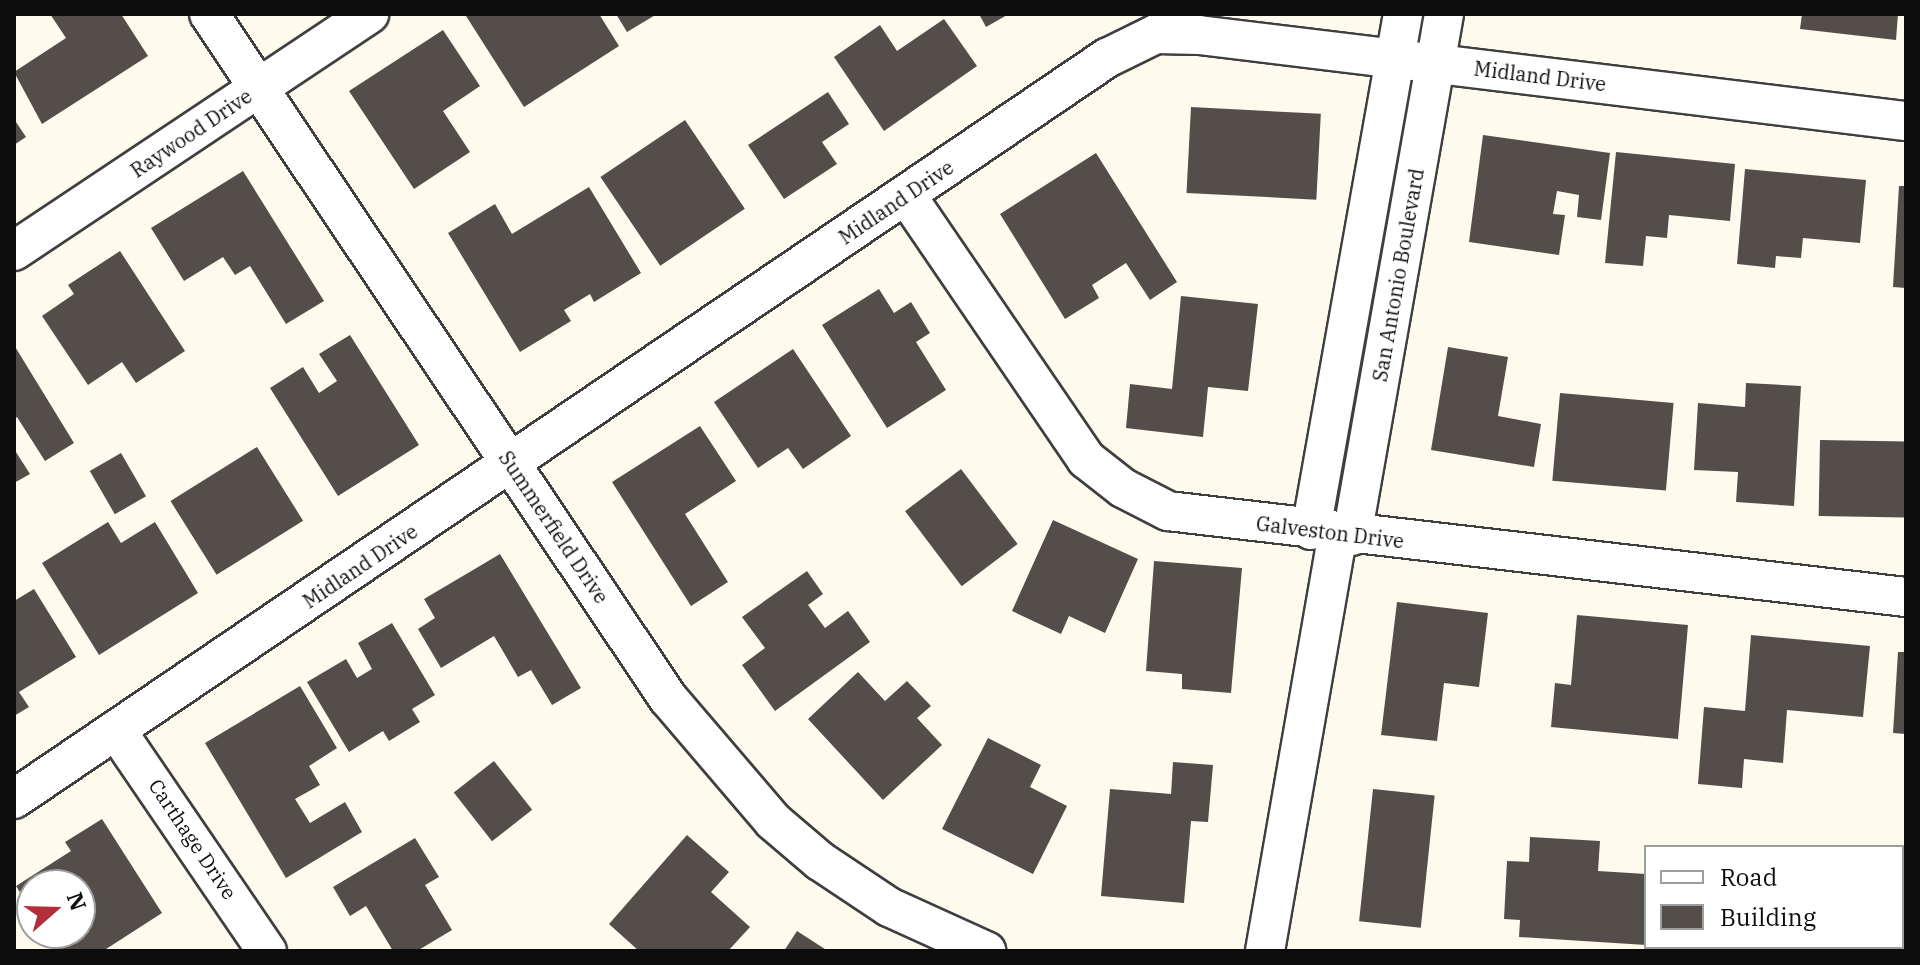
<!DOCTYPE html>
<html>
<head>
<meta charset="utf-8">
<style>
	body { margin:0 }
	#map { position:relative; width:1920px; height:965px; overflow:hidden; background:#fefaed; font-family:"IBM Plex Serif",serif }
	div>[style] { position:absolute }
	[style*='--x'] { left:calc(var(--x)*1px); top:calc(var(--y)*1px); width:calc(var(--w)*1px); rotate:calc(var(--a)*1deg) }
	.building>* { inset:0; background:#544e4a; transform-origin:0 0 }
	.roads { filter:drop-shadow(2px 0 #3f3f3f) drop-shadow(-2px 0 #3f3f3f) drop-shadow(0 2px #3f3f3f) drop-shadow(0 -2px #3f3f3f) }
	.minor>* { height:38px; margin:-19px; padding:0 19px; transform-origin:19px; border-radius:19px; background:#fff }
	span { translate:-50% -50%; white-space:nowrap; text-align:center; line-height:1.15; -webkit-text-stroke:8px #fff; paint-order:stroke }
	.street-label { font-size:20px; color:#0c0c0c }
	.frame { position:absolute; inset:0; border:16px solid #0c0c0c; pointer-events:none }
	.legend { position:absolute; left:1644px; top:845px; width:260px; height:104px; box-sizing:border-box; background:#fff; border:2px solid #9e9e9e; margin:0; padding:10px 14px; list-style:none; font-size:24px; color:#0c0c0c }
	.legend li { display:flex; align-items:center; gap:16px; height:40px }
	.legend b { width:40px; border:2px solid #9e9e9e }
	.north { position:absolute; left:16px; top:869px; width:80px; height:80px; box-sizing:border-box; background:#fff; border:2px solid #9e9e9e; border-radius:50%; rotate:70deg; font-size:22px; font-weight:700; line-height:32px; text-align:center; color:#0c0c0c }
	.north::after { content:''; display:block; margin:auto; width:28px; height:36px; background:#b22f39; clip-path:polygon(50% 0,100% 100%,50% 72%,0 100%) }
</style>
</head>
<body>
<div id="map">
	<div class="building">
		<div style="clip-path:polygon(50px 14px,121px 14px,148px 56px,42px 124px,14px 72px,66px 38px)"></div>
		<div style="clip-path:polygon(599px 14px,619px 46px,524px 107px,466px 16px)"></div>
		<div style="clip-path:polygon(616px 14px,657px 14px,627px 32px)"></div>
		<div style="clip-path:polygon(979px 14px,1009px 14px,986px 27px)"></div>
		<div style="clip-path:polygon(1802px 14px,1898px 14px,1896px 40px,1800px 29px)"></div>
		<div style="clip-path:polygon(944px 19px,977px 66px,884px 131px,834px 57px,880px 25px,897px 51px)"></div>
		<div style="clip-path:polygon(443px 30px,480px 86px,443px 111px,470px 152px,414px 189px,349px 91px)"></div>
		<div style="clip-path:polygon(828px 92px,849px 124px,822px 142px,837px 164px,784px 199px,748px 145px)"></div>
		<div style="left:1191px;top:107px;width:130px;height:86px;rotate:3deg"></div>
		<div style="clip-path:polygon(14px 119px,26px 137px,14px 145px)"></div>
		<div style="left:685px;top:120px;width:107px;height:102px;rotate:56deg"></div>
		<div style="clip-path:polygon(1483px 135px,1610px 153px,1601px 220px,1577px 217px,1579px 195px,1557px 191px,1553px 214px,1565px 215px,1559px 255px,1469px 242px)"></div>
		<div style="clip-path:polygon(1616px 152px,1735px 164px,1730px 221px,1669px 215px,1667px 238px,1646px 236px,1643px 266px,1605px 263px)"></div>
		<div style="clip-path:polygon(1096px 153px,1177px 282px,1150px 300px,1126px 263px,1092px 285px,1099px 298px,1065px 319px,1000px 214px)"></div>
		<div style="clip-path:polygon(1745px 169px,1866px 180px,1860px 243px,1803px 238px,1801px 258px,1776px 256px,1775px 268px,1737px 264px)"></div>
		<div style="clip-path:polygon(243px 171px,324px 301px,286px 324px,250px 266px,235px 275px,223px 257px,184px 281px,151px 228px)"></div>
		<div style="clip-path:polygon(1899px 186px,1906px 186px,1906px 288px,1893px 287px)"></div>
		<div style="clip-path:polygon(589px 187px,641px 273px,594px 302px,590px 294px,564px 310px,571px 321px,520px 352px,448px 233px,495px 204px,512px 234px)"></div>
		<div style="clip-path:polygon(120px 251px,185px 351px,136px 383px,122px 362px,88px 385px,42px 316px,74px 294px,68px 285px)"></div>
		<div style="clip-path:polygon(879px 289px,894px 313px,911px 302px,930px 333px,916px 342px,946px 390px,887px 428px,822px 325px)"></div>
		<div style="clip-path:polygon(1181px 296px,1258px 304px,1248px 391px,1208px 387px,1203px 437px,1126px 428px,1130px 384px,1172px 389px)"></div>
		<div style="clip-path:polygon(350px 335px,419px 445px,338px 496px,270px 388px,303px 367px,319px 393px,337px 381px,319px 354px)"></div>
		<div style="clip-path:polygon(14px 345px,74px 443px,45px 461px,17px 417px,14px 419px)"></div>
		<div style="clip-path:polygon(1448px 347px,1508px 357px,1498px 416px,1541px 424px,1534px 467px,1431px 450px)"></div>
		<div style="clip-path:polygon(793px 349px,851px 436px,803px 469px,788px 448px,758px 468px,714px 402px)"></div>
		<div style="clip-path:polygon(1746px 383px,1801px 386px,1794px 506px,1736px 502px,1738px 472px,1694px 470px,1698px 403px,1745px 407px)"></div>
		<div style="left:1560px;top:393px;width:114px;height:88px;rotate:5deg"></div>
		<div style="clip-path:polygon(700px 426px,736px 481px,685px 514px,728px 582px,691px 606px,612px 482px)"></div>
		<div style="left:1820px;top:440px;width:86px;height:76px;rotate:1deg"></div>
		<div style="left:257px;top:447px;width:87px;height:102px;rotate:58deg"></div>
		<div style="clip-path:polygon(14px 449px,30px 474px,14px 483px)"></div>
		<div style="left:121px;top:453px;width:50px;height:36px;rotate:60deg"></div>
		<div style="left:961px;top:469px;width:94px;height:70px;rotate:53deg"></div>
		<div style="clip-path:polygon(1053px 520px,1138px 559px,1105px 633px,1069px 616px,1061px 634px,1012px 611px)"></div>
		<div style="clip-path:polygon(108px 522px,121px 543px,155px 522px,198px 593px,99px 655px,42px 563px)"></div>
		<div style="clip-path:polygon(500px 554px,581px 688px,552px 705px,531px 670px,518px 677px,494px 636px,441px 668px,418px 629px,435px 618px,424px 599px)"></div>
		<div style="clip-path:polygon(1154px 561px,1242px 568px,1231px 693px,1182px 689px,1182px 674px,1146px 671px)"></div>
		<div style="clip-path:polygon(807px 571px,823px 594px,808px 605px,825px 628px,848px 611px,870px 642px,775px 711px,742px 665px,765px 648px,742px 617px)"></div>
		<div style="clip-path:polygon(34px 589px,76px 657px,19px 692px,29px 707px,14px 716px,14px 601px)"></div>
		<div style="clip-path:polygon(1397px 602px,1488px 613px,1479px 687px,1444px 683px,1437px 741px,1381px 735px)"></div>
		<div style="clip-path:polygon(1577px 615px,1688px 625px,1678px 739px,1551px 727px,1555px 683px,1571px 685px)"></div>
		<div style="clip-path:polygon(392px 623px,435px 695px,412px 709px,420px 722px,389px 741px,383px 731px,349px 752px,307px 682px,346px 659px,357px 678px,372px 669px,358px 643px)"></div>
		<div style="clip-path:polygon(1751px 635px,1870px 646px,1863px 717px,1787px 710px,1783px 763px,1744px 759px,1742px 788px,1698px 784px,1704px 707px,1745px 711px)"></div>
		<div style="clip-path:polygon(1898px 652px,1906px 652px,1906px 734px,1893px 733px)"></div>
		<div style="clip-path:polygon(858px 672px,885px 701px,907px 681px,931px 706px,917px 718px,942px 745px,883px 800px,808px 719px)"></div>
		<div style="clip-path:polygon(300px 686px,337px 748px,309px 766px,320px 785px,295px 799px,310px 823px,345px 802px,362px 832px,286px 878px,205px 743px)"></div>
		<div style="clip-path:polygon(988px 738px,1041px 765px,1030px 787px,1067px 806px,1033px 874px,942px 829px)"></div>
		<div style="left:494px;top:761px;width:62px;height:51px;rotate:52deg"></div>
		<div style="clip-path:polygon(1173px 762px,1213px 765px,1208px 822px,1191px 821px,1184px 903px,1101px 896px,1110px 789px,1171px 794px)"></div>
		<div style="left:1373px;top:789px;width:62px;height:133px;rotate:6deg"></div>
		<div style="clip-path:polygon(102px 819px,162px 913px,103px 951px,58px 951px,46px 933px,80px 933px,80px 885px,32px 885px,32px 911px,16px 886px,71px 851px,65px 842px)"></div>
		<div style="clip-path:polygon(687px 835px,729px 872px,711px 892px,750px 927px,728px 951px,639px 951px,609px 924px)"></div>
		<div style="clip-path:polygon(1530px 837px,1600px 841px,1598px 871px,1646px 874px,1646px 945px,1519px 937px,1520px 920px,1504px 919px,1507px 861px,1529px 862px)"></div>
		<div style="clip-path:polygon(415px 838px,439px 877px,425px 885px,452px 930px,417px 951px,393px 951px,366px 906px,350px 916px,333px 887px)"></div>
		<div style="clip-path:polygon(1902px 874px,1906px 951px,1846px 951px,1902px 947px)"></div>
		<div style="clip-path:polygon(797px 931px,828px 951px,784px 951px)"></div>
		<div style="clip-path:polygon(1686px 947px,1803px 947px,1685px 951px)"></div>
	</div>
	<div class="roads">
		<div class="minor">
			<div style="--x:209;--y:14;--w:824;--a:56.14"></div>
			<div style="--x:668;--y:698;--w:162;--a:49.5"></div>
			<div style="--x:773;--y:821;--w:62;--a:40.4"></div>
			<div style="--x:820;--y:861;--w:83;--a:33.7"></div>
			<div style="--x:889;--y:907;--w:107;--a:24.4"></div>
			<div style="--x:906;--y:195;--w:320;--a:55.7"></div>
			<div style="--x:1086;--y:459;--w:47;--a:38.1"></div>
			<div style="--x:1123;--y:488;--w:51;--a:27.1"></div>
			<div style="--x:1168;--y:511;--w:743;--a:6.65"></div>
			<div style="--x:14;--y:251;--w:427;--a:-33.7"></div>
			<div style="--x:1311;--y:530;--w:524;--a:-79.89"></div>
			<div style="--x:1352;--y:536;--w:530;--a:-80"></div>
			<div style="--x:116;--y:730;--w:268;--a:55.7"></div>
			<div style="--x:14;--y:799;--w:1321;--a:-34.14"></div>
			<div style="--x:1107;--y:58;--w:55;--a:-26.1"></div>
			<div style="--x:1156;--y:34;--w:43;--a:1.3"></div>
			<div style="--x:1199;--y:35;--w:712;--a:6.94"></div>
			<div style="--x:1265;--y:951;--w:423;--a:-80.1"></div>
		</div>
	</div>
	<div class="street-label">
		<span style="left:1540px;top:76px;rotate:7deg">Midland Drive</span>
		<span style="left:191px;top:133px;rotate:-34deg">Raywood Drive</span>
		<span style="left:896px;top:202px;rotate:-34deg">Midland Drive</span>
		<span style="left:1398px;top:275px;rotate:-80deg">San Antonio Boulevard</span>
		<span style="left:554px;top:527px;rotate:56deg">Summerfield Drive</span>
		<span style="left:1330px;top:532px;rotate:7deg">Galveston Drive</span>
		<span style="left:360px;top:566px;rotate:-34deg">Midland Drive</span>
		<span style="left:193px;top:839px;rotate:56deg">Carthage Drive</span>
	</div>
	<div class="frame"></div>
	<ul class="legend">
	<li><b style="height:10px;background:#fff"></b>Road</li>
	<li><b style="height:22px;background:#544e4a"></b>Building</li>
	</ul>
	<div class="north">N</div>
</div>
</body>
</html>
